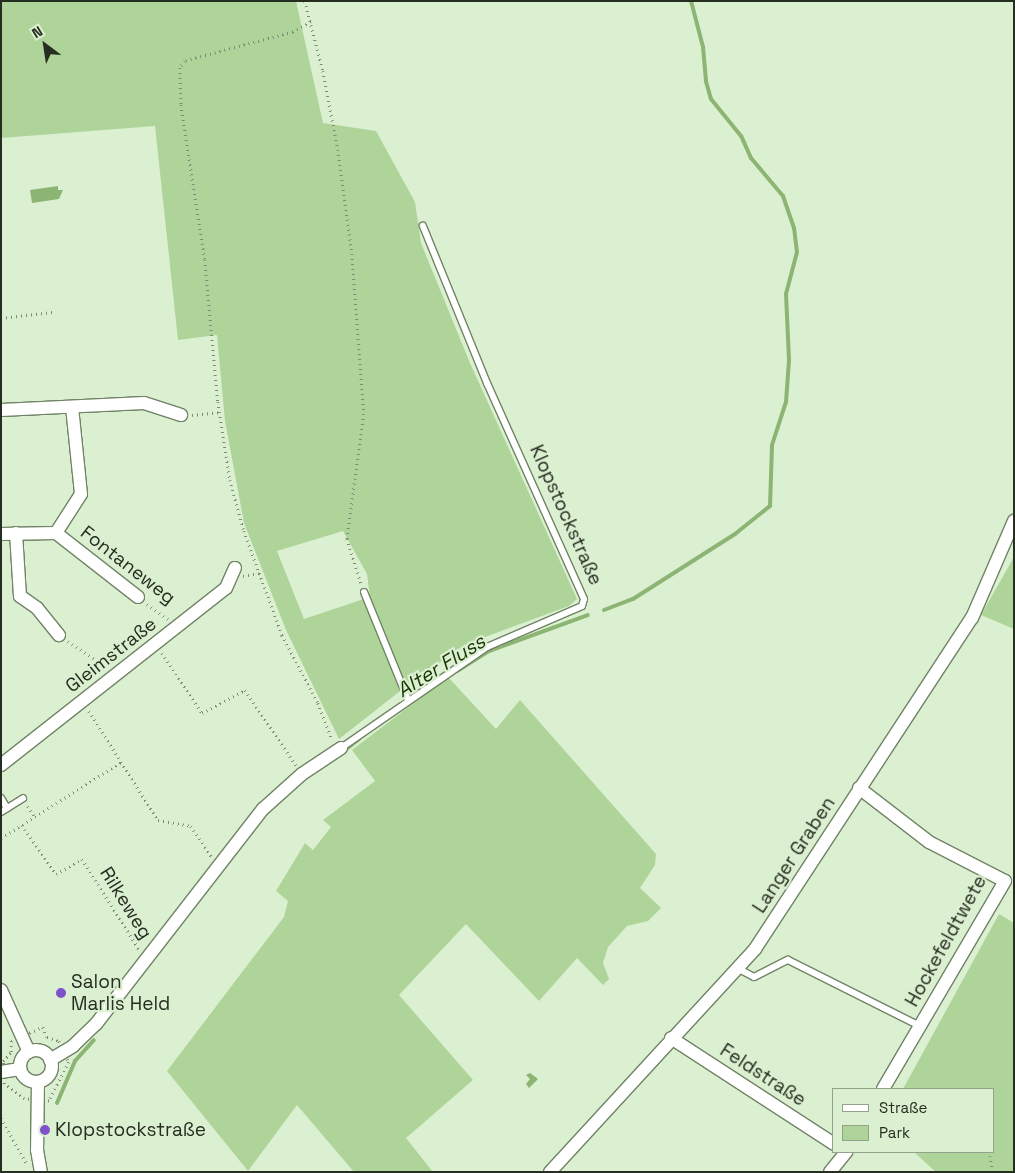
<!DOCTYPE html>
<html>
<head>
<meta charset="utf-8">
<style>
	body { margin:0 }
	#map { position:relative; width:1015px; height:1173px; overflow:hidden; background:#dbf0d0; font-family:"Space Grotesk",sans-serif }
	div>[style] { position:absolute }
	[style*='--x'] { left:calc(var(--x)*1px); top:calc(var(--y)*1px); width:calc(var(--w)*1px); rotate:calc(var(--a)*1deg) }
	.green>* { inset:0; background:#afd499 }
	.water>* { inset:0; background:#8cb473 }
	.stream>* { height:4px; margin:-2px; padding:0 2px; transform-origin:2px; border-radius:2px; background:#8cb473 }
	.path>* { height:2.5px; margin-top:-1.25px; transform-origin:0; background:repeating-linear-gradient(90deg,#7e8c76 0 1px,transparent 0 5px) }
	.roads { filter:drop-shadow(1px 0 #718366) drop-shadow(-1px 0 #718366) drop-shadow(0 1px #718366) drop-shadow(0 -1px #718366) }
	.lane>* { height:6px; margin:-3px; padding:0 3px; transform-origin:3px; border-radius:3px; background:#fff }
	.street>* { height:12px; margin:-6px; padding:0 6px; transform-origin:6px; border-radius:6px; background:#fff }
	.street>.ring { margin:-6px; padding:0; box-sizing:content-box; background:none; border:12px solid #fff; border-radius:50% }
	.dots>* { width:14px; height:14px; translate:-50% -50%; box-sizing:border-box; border:2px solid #dbf0d0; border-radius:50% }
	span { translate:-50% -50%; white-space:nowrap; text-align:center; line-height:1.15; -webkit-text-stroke:4.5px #dbf0d0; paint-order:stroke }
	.street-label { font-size:19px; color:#262d21 }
	.poi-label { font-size:19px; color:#262d21 }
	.left { translate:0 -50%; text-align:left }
	.water-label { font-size:20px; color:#1a3304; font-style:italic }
	.frame { position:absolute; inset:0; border:2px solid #262d21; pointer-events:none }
	.legend { position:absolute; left:832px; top:1088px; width:162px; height:65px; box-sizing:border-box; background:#dbf0d0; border:1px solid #93a28a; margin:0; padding:6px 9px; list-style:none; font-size:15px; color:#262d21 }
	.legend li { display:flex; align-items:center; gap:10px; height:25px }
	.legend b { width:25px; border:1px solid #93a28a }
	.north { position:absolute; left:20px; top:20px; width:50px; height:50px; -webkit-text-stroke:4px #dbf0d0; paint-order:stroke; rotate:329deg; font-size:14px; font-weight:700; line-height:20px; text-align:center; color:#262d21 }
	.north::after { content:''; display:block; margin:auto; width:18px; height:22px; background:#262d21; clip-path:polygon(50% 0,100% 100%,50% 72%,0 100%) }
</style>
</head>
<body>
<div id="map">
	<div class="green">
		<div style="clip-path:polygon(evenodd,1px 1px,296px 1px,323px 123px,376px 131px,415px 202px,421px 243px,470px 363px,577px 599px,569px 606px,469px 643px,413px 681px,339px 739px,286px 630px,244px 523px,225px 421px,217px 335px,178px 340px,155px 126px,1px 138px,1px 1px,343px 531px,367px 574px,370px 597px,304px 619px,277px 551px,343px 531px)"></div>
		<div style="clip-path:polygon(1014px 557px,1014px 629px,981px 615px)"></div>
		<div style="clip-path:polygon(448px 677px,496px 729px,520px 700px,656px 854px,655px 865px,640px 888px,661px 908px,648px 921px,627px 926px,608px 947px,603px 963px,609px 979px,603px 985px,577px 958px,539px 1001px,466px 924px,399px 995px,473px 1080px,406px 1138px,433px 1172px,354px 1172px,297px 1105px,248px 1171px,167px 1071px,284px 917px,288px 901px,276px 891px,305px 843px,313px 850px,331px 827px,323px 820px,375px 781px,352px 750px)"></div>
		<div style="clip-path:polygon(999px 914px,1014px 923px,1014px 1172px,936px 1172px,914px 1152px,994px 1152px,994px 1089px,903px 1089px)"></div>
	</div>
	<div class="water">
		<div style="clip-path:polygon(58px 186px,58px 190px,63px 190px,59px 199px,32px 203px,30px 190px)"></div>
		<div style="clip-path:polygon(530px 1073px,538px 1079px,529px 1088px,526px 1084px,530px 1079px,526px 1075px)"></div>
	</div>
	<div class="stream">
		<div style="--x:604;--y:610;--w:31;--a:-21"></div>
		<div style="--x:633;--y:599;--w:121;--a:-32.5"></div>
		<div style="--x:735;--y:534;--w:45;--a:-38.7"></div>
		<div style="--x:770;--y:506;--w:61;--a:-88.1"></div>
		<div style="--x:772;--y:445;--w:45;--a:-72"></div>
		<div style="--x:786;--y:402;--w:42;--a:-85.9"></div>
		<div style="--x:789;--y:360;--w:66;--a:-92.6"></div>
		<div style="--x:786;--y:294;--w:43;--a:-75.3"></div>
		<div style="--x:797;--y:252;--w:24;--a:-97"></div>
		<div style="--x:794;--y:228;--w:34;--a:-109"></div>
		<div style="--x:783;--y:196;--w:50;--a:-130.1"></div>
		<div style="--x:751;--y:158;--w:24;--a:-114"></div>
		<div style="--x:741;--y:136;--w:48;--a:-129"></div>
		<div style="--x:711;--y:99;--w:19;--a:-106"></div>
		<div style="--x:706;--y:81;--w:34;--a:-95"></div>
		<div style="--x:703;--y:47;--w:48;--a:-104.6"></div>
		<div style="--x:457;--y:671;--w:38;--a:-32"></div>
		<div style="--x:489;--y:651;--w:105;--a:-20"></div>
		<div style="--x:345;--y:750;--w:18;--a:-38"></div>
		<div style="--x:57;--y:1103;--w:46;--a:-66.8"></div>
		<div style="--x:75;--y:1061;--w:28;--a:-48"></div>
	</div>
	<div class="path">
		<div style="--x:305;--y:1;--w:72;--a:75.6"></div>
		<div style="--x:323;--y:71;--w:80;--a:79.2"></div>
		<div style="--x:338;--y:150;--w:105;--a:82.3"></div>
		<div style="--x:352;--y:254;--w:160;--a:85.7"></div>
		<div style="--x:364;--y:414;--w:126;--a:97.7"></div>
		<div style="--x:347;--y:539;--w:46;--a:72.3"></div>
		<div style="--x:311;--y:22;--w:21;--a:151"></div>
		<div style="--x:293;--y:32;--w:112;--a:165"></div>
		<div style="--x:185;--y:61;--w:9;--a:126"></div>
		<div style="--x:180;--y:68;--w:37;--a:88"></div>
		<div style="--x:181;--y:105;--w:157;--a:81.2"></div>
		<div style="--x:205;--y:260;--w:143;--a:84.8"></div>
		<div style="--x:218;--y:402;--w:79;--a:81.3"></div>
		<div style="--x:230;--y:480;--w:53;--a:74.6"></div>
		<div style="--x:244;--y:531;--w:111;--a:69.9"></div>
		<div style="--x:282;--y:635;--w:77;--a:62.1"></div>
		<div style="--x:318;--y:703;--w:39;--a:69"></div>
		<div style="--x:1;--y:318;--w:52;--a:-6.6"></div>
		<div style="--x:192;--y:415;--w:27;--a:-6"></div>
		<div style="--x:243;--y:576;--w:16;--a:-11"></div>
		<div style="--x:147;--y:604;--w:27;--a:36"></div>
		<div style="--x:68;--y:641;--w:47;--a:34.7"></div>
		<div style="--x:162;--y:653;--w:72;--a:56.3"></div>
		<div style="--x:202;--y:713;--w:49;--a:-28.1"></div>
		<div style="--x:245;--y:690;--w:91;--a:55.8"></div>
		<div style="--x:89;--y:711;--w:129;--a:57.7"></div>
		<div style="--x:158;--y:820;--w:34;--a:10"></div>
		<div style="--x:191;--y:826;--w:37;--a:56"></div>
		<div style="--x:28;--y:806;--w:13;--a:58"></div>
		<div style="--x:22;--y:825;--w:60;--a:55.2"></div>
		<div style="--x:56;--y:874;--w:30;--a:-30"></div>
		<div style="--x:82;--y:859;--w:107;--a:57.7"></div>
		<div style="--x:1;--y:838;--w:142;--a:-32.3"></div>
		<div style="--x:43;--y:1027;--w:11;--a:68"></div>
		<div style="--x:47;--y:1037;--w:13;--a:18"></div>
		<div style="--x:59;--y:1041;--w:23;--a:65"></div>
		<div style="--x:69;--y:1062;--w:44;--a:117.1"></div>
		<div style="--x:49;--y:1101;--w:25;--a:-175"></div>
		<div style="--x:24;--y:1099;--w:25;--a:-143"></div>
		<div style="--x:4;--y:1084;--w:23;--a:-92"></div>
		<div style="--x:3;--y:1061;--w:12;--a:-48"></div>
		<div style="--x:11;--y:1052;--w:11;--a:-90"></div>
		<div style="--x:11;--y:1041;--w:35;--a:-24"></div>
		<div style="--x:1;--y:1118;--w:51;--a:60.4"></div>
		<div style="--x:990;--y:1156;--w:16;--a:79"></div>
	</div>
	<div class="roads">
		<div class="lane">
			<div style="--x:364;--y:592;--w:117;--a:67.8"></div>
			<div style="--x:341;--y:748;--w:178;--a:-34.7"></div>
			<div style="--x:487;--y:647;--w:103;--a:-23.3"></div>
			<div style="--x:582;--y:606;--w:7;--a:-74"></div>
			<div style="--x:584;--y:599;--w:237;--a:-114.2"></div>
			<div style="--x:487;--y:383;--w:170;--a:-112.2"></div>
			<div style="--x:1;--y:798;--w:12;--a:59"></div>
			<div style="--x:1;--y:812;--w:26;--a:-32"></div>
			<div style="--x:737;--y:968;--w:19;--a:28"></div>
			<div style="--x:754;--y:977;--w:38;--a:-27"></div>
			<div style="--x:788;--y:960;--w:148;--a:26.6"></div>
		</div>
		<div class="street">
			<div style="--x:1;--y:410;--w:143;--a:-2.8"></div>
			<div style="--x:144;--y:403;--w:39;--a:18"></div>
			<div style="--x:16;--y:533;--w:63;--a:86.4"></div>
			<div style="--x:20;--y:596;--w:21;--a:35"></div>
			<div style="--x:37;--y:608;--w:35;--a:51"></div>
			<div style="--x:56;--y:533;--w:46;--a:-57.3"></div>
			<div style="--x:81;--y:494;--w:87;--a:-95.9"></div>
			<div style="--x:1;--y:534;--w:55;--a:-1"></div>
			<div style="--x:56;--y:533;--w:104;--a:38"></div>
			<div style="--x:1;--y:765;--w:286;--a:-38.2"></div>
			<div style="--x:226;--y:588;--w:22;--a:-66"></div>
			<div style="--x:859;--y:788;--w:88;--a:37.6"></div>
			<div style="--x:929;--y:842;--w:85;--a:27.2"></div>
			<div style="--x:1005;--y:881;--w:241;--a:120.4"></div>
			<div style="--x:1;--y:990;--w:68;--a:65.7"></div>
			<div style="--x:671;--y:1038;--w:194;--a:33"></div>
			<div class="ring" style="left:20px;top:1050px;width:20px;height:20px"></div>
			<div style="--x:50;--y:1060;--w:27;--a:-31"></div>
			<div style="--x:73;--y:1046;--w:32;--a:-44"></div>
			<div style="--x:96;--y:1024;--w:272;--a:-52.2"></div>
			<div style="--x:263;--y:809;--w:52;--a:-41.9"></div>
			<div style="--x:302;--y:774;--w:47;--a:-33.7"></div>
			<div style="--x:1;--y:1072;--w:19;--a:-9"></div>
			<div style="--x:38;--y:1082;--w:68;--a:90.8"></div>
			<div style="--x:37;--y:1150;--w:22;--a:80"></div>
			<div style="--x:550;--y:1172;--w:303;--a:-47.4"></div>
			<div style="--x:755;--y:949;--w:396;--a:-56.8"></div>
			<div style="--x:972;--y:618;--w:106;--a:-66.6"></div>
			<div style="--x:830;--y:1172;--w:26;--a:-51"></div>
		</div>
	</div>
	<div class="dots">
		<div style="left:61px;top:993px;background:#7d52cb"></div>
		<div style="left:45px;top:1130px;background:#7d52cb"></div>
	</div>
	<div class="street-label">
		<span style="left:566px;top:515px;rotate:66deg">Klopstockstraße</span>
		<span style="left:128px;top:565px;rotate:38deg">Fontaneweg</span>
		<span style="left:111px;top:655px;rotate:-38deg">Gleimstraße</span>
		<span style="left:794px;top:855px;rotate:-57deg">Langer Graben</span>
		<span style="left:126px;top:903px;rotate:58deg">Rilkeweg</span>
		<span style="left:946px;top:941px;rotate:-61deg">Hockefeldtwete</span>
		<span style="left:763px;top:1075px;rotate:33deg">Feldstraße</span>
	</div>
	<div class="poi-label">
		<span class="left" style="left:71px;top:993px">Salon<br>Marlis Held</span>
		<span class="left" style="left:55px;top:1130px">Klopstockstraße</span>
	</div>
	<div class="water-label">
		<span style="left:441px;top:666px;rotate:-32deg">Alter Fluss</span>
	</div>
	<div class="frame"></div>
	<ul class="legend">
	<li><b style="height:6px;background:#fff"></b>Straße</li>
	<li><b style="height:14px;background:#afd499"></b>Park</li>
	</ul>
	<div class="north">N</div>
</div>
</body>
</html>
